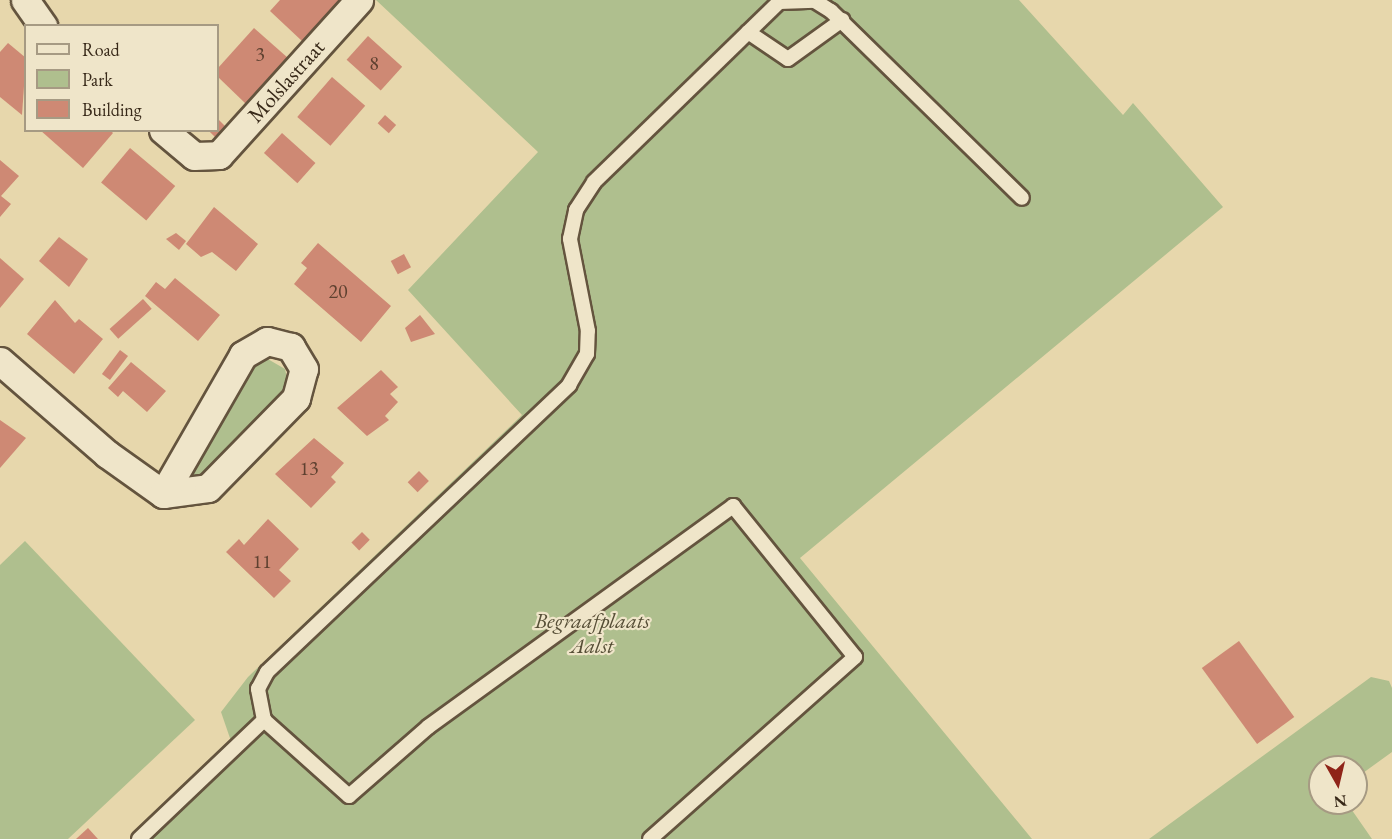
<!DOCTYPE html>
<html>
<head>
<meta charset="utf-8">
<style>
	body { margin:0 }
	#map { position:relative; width:1392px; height:839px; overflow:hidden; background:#e7d7ac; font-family:"EB Garamond",serif }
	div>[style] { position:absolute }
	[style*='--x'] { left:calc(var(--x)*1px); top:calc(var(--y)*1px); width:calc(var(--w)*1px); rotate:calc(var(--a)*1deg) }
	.green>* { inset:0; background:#afbf8e }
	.building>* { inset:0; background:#ce8974; transform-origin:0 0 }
	.roads { filter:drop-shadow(2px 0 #64543e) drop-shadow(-2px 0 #64543e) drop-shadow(0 2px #64543e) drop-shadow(0 -2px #64543e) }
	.service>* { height:14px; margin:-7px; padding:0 7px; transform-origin:7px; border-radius:7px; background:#efe5c9 }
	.minor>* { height:27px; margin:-13.5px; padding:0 13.5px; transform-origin:13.5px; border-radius:13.5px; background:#efe5c9 }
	span { translate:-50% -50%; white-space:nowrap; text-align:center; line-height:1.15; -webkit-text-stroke:4.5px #efe5c9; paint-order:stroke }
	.number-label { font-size:20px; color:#5e4130 }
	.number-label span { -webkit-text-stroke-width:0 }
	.street-label { font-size:22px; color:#382919 }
	.park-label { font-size:22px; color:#564e36; font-style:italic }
	.legend { position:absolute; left:24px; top:24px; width:195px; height:108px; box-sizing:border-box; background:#efe5c9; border:2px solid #a69a83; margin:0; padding:8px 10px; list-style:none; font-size:18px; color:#382919 }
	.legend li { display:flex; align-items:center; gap:12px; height:30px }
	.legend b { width:30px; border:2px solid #a69a83 }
	.north { position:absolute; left:1308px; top:755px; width:60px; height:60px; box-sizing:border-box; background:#efe5c9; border:2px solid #a69a83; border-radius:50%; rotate:172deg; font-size:16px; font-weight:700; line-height:24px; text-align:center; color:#382919 }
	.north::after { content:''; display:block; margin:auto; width:21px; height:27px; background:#8f2418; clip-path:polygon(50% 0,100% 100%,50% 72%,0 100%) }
</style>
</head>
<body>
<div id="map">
	<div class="green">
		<div style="clip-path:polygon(376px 0,1019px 0,1123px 115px,1133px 103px,1223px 207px,800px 558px,1032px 839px,130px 839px,232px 744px,221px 712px,248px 677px,522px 415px,408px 290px,538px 152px)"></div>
		<div style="clip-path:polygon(266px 358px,285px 369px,289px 387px,203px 475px,188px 477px,250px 361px)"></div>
		<div style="clip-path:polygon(25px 541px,195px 720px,68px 839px,0 839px,0 565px)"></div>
		<div style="clip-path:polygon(1371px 677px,1389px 681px,1392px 688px,1392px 752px,1356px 778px,1356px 767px,1320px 767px,1320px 803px,1347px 803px,1372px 839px,1149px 839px)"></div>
	</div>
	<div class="building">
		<div style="clip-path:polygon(280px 0,340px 0,303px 42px,270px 11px)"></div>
		<div style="clip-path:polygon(254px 28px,288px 58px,246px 104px,218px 77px,218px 68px)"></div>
		<div style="left:368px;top:36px;width:46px;height:32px;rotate:42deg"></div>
		<div style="clip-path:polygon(8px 43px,26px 58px,22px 115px,0 97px,0 52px)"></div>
		<div style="left:332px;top:77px;width:44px;height:53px;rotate:41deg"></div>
		<div style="left:385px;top:115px;width:15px;height:11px;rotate:42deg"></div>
		<div style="clip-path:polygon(218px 119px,225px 126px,215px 137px,208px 130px,218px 130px)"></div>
		<div style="clip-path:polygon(40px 130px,110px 130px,113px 133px,83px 168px)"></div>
		<div style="left:282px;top:133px;width:45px;height:27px;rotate:42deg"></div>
		<div style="left:130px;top:148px;width:59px;height:45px;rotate:40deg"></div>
		<div style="clip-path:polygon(0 160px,19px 176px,1px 196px,11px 204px,0 217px)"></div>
		<div style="clip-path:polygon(214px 207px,258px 244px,236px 271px,212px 252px,201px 257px,186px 244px)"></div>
		<div style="clip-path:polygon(176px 233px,186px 241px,179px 250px,166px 239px)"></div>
		<div style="clip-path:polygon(59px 237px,88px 259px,69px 287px,39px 261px)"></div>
		<div style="clip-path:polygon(318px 243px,391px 306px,361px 342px,294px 284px,307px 268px,301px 263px)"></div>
		<div style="left:404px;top:254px;width:15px;height:15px;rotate:62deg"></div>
		<div style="clip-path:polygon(0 258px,24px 279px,0 308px)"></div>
		<div style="clip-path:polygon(175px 278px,220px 315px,198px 341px,145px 296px,156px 282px,165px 289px)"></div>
		<div style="left:143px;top:299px;width:13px;height:45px;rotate:48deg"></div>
		<div style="clip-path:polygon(55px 300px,75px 323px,79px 319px,103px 339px,74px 374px,27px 334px)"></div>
		<div style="clip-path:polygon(420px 315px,435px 334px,411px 342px,405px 328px)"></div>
		<div style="left:120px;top:350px;width:10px;height:30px;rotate:37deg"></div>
		<div style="clip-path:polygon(131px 362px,166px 391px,147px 412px,123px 391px,118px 397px,108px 388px)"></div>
		<div style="clip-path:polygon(381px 370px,398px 387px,390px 394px,398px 402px,385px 416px,389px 420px,367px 436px,337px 408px)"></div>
		<div style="clip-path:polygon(0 420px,26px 438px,0 468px)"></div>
		<div style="clip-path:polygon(314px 438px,344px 463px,331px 477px,336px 482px,311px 508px,275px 474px)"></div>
		<div style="left:419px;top:471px;width:14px;height:16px;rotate:45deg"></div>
		<div style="clip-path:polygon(268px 519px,299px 549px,279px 570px,291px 581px,274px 598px,226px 552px,239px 539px,244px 545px)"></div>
		<div style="left:362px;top:532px;width:11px;height:15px;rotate:45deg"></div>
		<div style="left:1239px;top:641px;width:94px;height:46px;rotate:54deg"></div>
		<div style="clip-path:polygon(88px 828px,98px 839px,76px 839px)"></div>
	</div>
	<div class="roads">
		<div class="service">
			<div style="--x:779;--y:2;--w:36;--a:-2"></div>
			<div style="--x:815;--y:1;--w:19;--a:32"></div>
			<div style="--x:831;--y:11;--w:267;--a:44.4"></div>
			<div style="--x:748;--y:32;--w:48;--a:34"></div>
			<div style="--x:788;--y:59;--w:67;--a:-35.8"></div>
			<div style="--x:264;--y:720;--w:32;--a:-101"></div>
			<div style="--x:258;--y:689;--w:19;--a:-62"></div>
			<div style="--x:267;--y:672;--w:417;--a:-43.5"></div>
			<div style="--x:569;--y:385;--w:36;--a:-60"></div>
			<div style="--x:587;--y:354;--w:23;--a:-88"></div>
			<div style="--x:588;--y:331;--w:94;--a:-101.1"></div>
			<div style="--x:570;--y:239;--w:30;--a:-78"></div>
			<div style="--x:576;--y:210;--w:33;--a:-57"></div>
			<div style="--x:594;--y:182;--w:261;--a:-44.2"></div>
			<div style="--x:139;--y:839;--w:173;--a:-43.6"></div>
			<div style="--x:264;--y:720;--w:114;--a:41.8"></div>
			<div style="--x:349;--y:796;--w:105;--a:-41.1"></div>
			<div style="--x:428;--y:727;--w:377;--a:-35.9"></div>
			<div style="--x:733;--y:506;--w:194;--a:51.1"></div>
			<div style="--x:855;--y:657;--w:274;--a:138.4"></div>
		</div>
		<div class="minor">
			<div style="--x:25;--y:0;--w:32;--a:55"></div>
			<div style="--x:163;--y:130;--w:40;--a:40"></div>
			<div style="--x:194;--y:156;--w:25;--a:-2"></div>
			<div style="--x:219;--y:155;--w:209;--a:-47.9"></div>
			<div style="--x:0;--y:361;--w:142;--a:41"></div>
			<div style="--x:107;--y:454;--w:69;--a:35.5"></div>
			<div style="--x:163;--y:494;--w:45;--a:-7.6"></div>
			<div style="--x:208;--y:488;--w:126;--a:-45.6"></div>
			<div style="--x:296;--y:398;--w:30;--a:-75"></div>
			<div style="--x:304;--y:369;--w:26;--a:-121"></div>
			<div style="--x:291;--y:347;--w:25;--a:-166"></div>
			<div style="--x:267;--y:341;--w:28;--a:150"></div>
			<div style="--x:243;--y:355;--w:160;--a:119.9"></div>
		</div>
	</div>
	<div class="number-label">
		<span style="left:260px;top:54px">3</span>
		<span style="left:374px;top:63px">8</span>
		<span style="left:338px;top:291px">20</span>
		<span style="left:309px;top:468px">13</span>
		<span style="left:262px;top:561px">11</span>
	</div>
	<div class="street-label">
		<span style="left:286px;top:81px;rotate:-48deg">Molslastraat</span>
	</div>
	<div class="park-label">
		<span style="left:592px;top:633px">Begraafplaats<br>Aalst</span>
	</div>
	<ul class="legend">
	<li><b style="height:8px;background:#efe5c9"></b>Road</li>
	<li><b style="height:16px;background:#afbf8e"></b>Park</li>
	<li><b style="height:16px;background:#ce8974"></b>Building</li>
	</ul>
	<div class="north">N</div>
</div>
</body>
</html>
